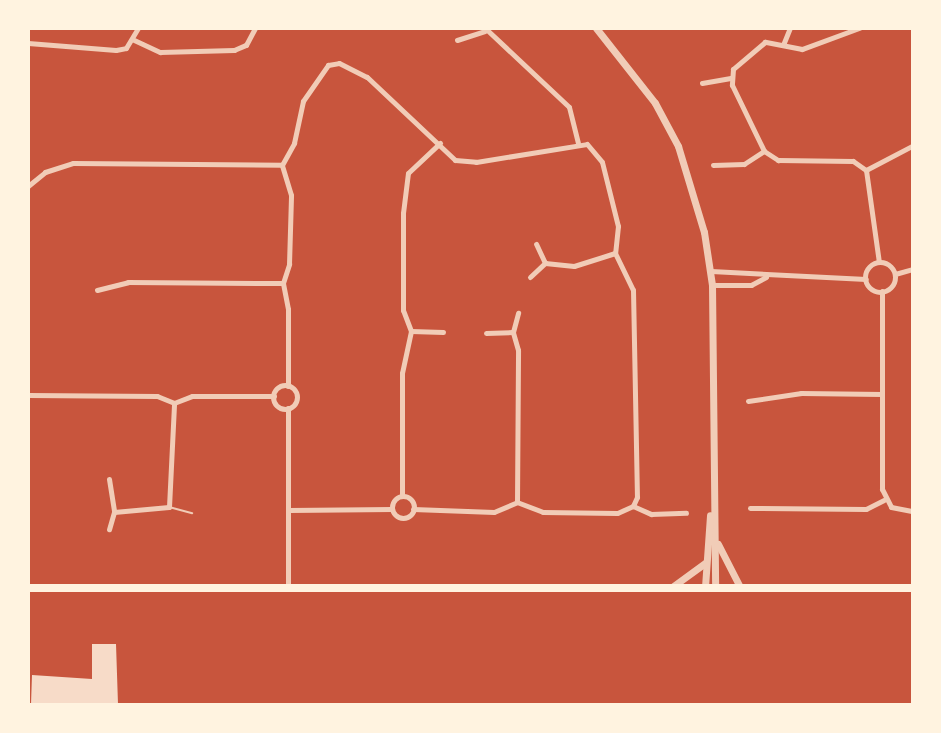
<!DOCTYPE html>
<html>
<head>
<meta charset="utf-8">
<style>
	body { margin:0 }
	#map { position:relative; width:941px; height:733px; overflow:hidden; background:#c8553d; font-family:"PT Sans Narrow",sans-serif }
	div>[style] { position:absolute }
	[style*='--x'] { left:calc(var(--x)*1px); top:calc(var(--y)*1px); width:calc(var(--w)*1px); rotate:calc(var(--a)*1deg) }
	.building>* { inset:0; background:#f7dbc8 }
	.service>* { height:2px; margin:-1px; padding:0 1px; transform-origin:1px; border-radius:1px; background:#f1ccb7 }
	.minor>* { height:5px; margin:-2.5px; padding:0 2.5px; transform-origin:2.5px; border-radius:2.5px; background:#f1ccb7 }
	.minor>.ring { margin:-2.5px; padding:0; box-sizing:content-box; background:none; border:5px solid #f1ccb7; border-radius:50% }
	.tertiary>* { height:7px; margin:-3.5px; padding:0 3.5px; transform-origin:3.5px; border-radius:3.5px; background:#f1ccb7 }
	.secondary>* { height:8px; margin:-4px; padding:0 4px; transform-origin:4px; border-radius:4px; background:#fff3e0 }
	span { translate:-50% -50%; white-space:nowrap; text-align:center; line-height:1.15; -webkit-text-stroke:5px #fff3e0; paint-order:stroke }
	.frame { position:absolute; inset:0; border:30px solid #fff3e0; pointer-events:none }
</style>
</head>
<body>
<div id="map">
	<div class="building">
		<div style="clip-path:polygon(92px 644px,116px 644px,118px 704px,31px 704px,32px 675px,92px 679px)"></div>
	</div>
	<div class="service">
		<div style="--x:169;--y:507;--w:24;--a:15"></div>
	</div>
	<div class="minor">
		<div style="--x:485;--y:28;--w:115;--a:43.2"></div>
		<div style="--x:569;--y:107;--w:37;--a:76"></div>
		<div style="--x:859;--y:28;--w:61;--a:159.8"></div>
		<div style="--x:802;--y:49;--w:38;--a:-169"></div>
		<div style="--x:765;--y:42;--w:42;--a:139.8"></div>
		<div style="--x:733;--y:69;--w:16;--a:94"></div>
		<div style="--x:732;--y:85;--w:73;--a:64.1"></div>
		<div style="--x:764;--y:151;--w:17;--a:33"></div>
		<div style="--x:778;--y:160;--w:75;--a:0.8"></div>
		<div style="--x:853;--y:161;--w:16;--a:35"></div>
		<div style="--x:866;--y:170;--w:52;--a:-27.6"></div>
		<div style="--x:134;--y:40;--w:29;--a:25"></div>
		<div style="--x:160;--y:52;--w:74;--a:-1.5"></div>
		<div style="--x:234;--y:50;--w:13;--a:-23"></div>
		<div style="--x:246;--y:45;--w:19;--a:-62"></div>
		<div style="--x:457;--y:40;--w:29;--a:-18"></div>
		<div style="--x:28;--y:43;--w:88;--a:4.5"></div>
		<div style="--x:116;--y:50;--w:10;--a:-11"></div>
		<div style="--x:126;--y:48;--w:23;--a:-59"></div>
		<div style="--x:783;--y:45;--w:18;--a:-68"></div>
		<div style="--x:702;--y:83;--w:29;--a:-10"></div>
		<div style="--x:713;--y:165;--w:31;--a:-2"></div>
		<div style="--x:744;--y:164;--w:24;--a:-33"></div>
		<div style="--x:866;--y:170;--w:93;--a:82"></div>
		<div style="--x:28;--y:186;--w:22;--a:-39"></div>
		<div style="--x:45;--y:172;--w:29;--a:-18"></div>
		<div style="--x:73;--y:163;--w:209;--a:0.5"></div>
		<div class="ring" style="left:865px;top:262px;width:25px;height:25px"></div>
		<div style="--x:545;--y:263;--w:29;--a:6"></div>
		<div style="--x:574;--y:266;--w:43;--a:-17.6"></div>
		<div style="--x:711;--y:271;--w:155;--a:3"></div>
		<div style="--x:895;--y:274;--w:18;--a:-16"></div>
		<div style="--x:530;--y:277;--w:21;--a:-43"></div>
		<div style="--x:545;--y:263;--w:21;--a:-115"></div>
		<div style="--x:712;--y:285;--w:39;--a:0"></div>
		<div style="--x:751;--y:285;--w:17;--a:-28"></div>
		<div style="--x:97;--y:290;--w:32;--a:-14"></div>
		<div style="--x:128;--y:282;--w:155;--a:0.4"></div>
		<div style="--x:882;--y:291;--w:198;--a:90"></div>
		<div style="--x:882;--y:489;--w:20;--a:63"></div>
		<div style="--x:891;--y:507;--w:21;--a:11"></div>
		<div style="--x:411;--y:331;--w:32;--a:2"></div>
		<div style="--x:486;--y:333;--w:27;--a:-2"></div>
		<div class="ring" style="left:273px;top:385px;width:19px;height:19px"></div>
		<div style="--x:288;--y:386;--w:77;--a:-90"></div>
		<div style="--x:288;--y:309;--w:26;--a:-101"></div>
		<div style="--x:283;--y:283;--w:20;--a:-72"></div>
		<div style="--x:289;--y:264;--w:69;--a:-88.3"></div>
		<div style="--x:291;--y:195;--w:31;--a:-107"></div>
		<div style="--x:282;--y:165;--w:25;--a:-61"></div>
		<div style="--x:294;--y:143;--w:43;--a:-77.9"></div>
		<div style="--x:303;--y:101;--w:44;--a:-55.2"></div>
		<div style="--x:328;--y:65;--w:11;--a:-10"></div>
		<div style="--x:339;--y:63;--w:31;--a:27"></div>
		<div style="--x:367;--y:77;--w:121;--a:43.3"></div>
		<div style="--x:455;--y:160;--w:21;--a:5"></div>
		<div style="--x:476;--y:162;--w:112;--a:-9.2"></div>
		<div style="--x:587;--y:144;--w:23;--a:50"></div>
		<div style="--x:602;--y:162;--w:66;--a:76"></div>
		<div style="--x:618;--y:226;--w:27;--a:96"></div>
		<div style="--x:615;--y:253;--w:41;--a:64.1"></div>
		<div style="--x:633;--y:290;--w:207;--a:88.9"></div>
		<div style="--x:637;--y:497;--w:10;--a:114"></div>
		<div style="--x:633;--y:506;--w:17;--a:156"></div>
		<div style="--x:617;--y:513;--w:74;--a:-179.2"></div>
		<div style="--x:543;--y:512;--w:28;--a:-159"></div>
		<div style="--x:28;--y:395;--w:129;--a:0.4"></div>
		<div style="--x:157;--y:396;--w:18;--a:22"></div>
		<div style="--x:174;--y:403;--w:19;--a:-21"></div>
		<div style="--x:192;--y:396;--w:82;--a:0"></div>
		<div style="--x:748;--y:401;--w:54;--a:-8.6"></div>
		<div style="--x:801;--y:393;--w:81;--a:0.7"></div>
		<div style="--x:109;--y:479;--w:33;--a:81"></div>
		<div style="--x:114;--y:512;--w:18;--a:106"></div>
		<div class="ring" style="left:392px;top:496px;width:17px;height:17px"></div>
		<div style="--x:402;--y:496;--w:123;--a:-90"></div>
		<div style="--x:402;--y:373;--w:43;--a:-77.9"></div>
		<div style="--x:411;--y:331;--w:22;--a:-111"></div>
		<div style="--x:403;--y:310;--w:97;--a:-90"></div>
		<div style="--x:403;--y:213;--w:40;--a:-82.9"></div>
		<div style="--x:408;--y:173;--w:44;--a:-43.2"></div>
		<div style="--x:633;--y:506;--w:20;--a:24"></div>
		<div style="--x:651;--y:514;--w:35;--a:-2"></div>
		<div style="--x:750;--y:508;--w:116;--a:0.5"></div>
		<div style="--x:866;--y:509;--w:20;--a:-27"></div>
		<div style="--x:413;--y:509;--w:81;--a:2.1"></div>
		<div style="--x:494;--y:512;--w:25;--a:-23"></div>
		<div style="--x:517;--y:502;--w:152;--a:-89.6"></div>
		<div style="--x:518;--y:350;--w:19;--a:-106"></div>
		<div style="--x:513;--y:332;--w:20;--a:-75"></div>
		<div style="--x:289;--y:510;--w:103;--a:-0.6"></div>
		<div style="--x:114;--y:512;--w:55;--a:-5.2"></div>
		<div style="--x:169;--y:507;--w:104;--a:-87.2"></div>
		<div style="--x:288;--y:587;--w:179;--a:-90"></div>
	</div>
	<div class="tertiary">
		<div style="--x:596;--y:28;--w:95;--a:51.8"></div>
		<div style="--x:655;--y:103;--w:49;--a:61.9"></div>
		<div style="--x:678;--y:146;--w:90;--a:73.2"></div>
		<div style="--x:704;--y:232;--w:54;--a:81.4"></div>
		<div style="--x:712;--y:285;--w:302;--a:89.4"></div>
		<div style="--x:718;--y:544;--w:48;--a:62.9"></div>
		<div style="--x:672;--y:587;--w:41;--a:-36"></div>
		<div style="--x:705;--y:587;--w:72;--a:-86"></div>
	</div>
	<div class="secondary">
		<div style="--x:28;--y:588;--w:884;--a:0"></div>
	</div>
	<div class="frame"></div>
</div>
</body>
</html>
